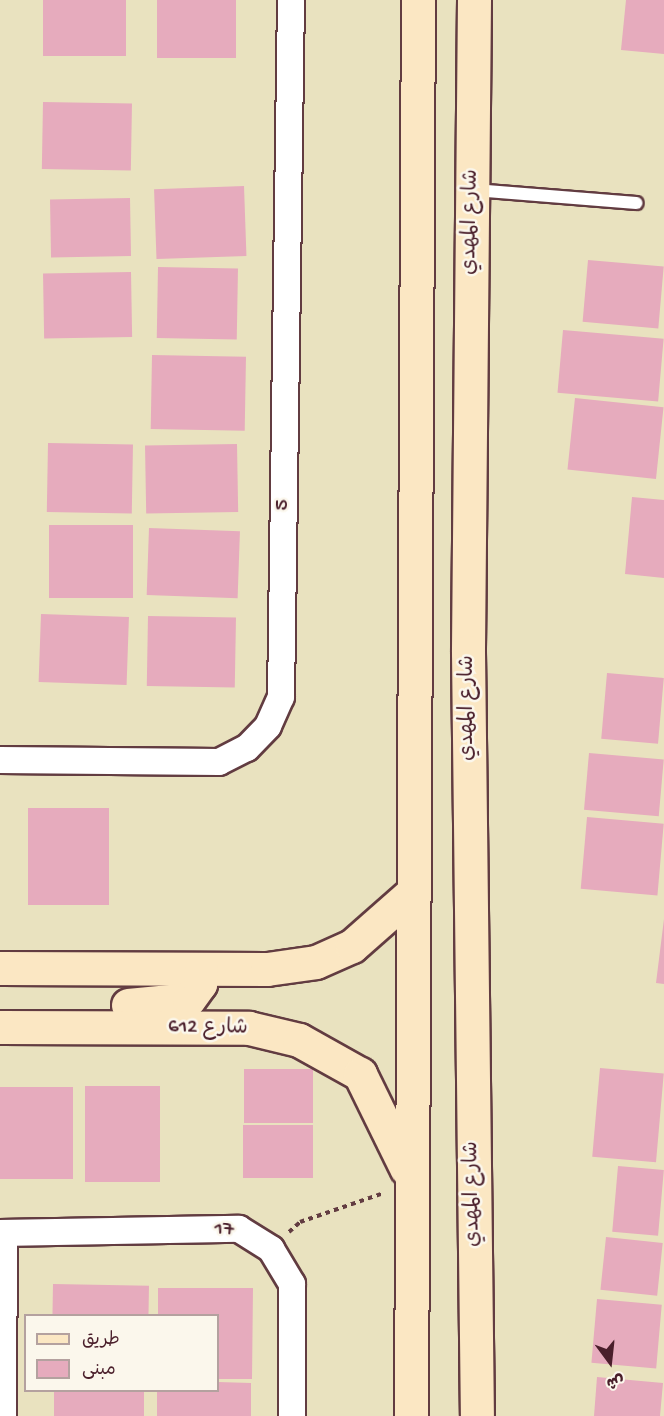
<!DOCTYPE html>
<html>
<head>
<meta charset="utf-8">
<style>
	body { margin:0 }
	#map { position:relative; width:664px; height:1416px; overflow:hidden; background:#e9e2bf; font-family:"Gochi Hand","Playpen Sans Arabic",sans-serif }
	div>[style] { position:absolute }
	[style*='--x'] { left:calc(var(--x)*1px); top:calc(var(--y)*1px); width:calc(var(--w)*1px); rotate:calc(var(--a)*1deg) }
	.building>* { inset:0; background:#e6abbd; transform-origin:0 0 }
	.path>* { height:4px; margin-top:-2px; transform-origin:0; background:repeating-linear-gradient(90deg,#623c41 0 4.5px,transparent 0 9px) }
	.roads { filter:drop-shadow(2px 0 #623c41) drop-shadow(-2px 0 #623c41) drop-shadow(0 2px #623c41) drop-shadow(0 -2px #623c41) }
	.lane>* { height:12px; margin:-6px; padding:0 6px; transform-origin:6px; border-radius:6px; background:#fff }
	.street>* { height:26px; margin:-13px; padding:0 13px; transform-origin:13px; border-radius:13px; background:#fff }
	.secondary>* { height:33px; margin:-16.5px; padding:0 16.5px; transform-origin:16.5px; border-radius:16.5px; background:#fbe7c3 }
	span { translate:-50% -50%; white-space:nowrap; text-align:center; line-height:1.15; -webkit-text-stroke:5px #fbf7ec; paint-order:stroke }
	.street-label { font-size:21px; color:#4a1f2b }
	.legend { position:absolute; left:24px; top:1314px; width:195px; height:78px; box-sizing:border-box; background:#fbf7ec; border:2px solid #b4a19f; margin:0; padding:8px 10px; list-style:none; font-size:18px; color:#4a1f2b }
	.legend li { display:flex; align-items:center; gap:12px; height:30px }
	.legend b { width:30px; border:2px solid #b4a19f }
	.north { position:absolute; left:580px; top:1332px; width:60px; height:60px; -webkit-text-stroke:4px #fbf7ec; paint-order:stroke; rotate:165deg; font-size:16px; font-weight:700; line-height:24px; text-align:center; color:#4a1f2b }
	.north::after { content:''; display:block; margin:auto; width:21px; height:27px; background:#4a1f2b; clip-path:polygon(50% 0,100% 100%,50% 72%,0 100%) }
</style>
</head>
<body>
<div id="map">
	<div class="building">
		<div style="left:43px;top:0;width:83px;height:56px"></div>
		<div style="left:157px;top:0;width:79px;height:58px"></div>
		<div style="clip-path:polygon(626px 0,664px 0,664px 54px,621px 50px)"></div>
		<div style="left:43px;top:102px;width:89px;height:67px;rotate:1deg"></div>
		<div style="left:244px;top:186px;width:70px;height:90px;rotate:88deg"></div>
		<div style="left:130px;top:198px;width:58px;height:80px;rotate:89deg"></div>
		<div style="left:588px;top:260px;width:76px;height:62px;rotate:5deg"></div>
		<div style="left:158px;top:267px;width:80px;height:71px;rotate:1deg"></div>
		<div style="left:131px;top:272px;width:65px;height:88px;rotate:89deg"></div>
		<div style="left:563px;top:330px;width:101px;height:63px;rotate:5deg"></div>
		<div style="left:152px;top:355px;width:94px;height:74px;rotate:1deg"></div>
		<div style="left:575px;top:398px;width:89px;height:72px;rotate:6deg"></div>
		<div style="left:48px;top:443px;width:85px;height:69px;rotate:1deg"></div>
		<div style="left:237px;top:444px;width:68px;height:92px;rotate:89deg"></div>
		<div style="clip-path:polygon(632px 497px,664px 500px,664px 578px,625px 574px)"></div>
		<div style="left:49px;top:525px;width:84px;height:73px"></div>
		<div style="left:149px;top:528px;width:91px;height:67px;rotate:2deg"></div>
		<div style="left:41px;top:614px;width:88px;height:68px;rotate:2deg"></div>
		<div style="left:148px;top:616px;width:88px;height:70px;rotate:1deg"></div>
		<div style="left:607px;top:673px;width:57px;height:66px;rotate:5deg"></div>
		<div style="left:589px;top:753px;width:75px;height:57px;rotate:5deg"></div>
		<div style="left:109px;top:808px;width:97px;height:81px;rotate:90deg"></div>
		<div style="left:587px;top:817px;width:77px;height:72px;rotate:5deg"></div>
		<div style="clip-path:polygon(664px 919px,664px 984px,656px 983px)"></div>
		<div style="left:600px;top:1068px;width:64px;height:89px;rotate:5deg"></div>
		<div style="left:244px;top:1069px;width:69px;height:54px"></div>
		<div style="left:85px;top:1086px;width:75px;height:96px"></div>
		<div style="left:0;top:1087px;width:73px;height:92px"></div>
		<div style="left:243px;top:1125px;width:70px;height:53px"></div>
		<div style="left:618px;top:1166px;width:46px;height:66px;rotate:5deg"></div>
		<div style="left:606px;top:1237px;width:57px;height:53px;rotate:6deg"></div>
		<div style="left:53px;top:1284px;width:96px;height:32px;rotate:1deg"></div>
		<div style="clip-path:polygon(158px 1288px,253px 1288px,252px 1379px,218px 1379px,218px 1316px,158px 1316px)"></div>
		<div style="left:597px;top:1299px;width:65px;height:64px;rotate:5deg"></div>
		<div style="clip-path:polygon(597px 1377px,663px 1383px,660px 1416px,594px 1416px)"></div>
		<div style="clip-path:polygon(218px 1382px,251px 1383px,251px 1416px,157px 1416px,157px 1390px,218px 1390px)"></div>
		<div style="left:54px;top:1390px;width:90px;height:26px"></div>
	</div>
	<div class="path">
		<div style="--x:289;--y:1232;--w:15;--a:-42"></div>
		<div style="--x:300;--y:1222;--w:86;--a:-19.1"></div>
	</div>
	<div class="roads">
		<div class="lane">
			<div style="--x:474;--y:190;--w:163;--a:4.6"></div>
		</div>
		<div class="street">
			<div style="--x:0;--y:760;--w:219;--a:0.5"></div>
			<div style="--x:219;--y:762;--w:31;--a:-27"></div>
			<div style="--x:247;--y:748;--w:30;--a:-46"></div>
			<div style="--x:268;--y:726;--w:32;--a:-66"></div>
			<div style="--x:281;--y:697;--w:697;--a:-89.18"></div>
			<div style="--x:0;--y:1233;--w:239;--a:-1"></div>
			<div style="--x:239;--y:1229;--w:38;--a:32"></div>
			<div style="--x:271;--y:1249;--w:41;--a:59"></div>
			<div style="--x:292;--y:1284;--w:132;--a:90"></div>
			<div style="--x:3;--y:1416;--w:183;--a:-89.7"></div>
		</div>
		<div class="secondary">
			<div style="--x:474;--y:0;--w:652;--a:90.53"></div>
			<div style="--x:468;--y:652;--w:764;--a:89.33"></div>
			<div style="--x:0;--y:968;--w:267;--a:0.2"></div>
			<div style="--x:267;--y:969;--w:49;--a:-8.1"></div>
			<div style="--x:316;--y:962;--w:39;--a:-24"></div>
			<div style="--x:352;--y:946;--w:79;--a:-41.4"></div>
			<div style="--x:128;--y:1005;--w:61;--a:-5.6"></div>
			<div style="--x:189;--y:999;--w:19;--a:-54"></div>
			<div style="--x:200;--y:984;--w:15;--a:-86"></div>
			<div style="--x:0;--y:1027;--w:249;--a:0.2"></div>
			<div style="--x:249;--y:1028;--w:51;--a:13.5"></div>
			<div style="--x:299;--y:1040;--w:70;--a:29.1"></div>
			<div style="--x:360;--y:1074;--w:105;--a:63.9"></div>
			<div style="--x:411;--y:1416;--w:1416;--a:-89.72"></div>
		</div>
	</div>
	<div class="street-label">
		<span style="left:472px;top:222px;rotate:-89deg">شارع المهدي</span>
		<span style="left:284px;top:505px;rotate:-89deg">5</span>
		<span style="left:469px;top:708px;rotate:-90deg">شارع المهدي</span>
		<span style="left:208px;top:1029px;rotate:1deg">شارع 612</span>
		<span style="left:474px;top:1194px;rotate:-91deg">شارع المهدي</span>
		<span style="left:224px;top:1231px;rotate:4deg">17</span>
	</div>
	<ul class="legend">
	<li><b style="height:8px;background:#fbe7c3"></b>طريق</li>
	<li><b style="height:16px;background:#e6abbd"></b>مبنى</li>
	</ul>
	<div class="north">ش</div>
</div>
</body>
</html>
